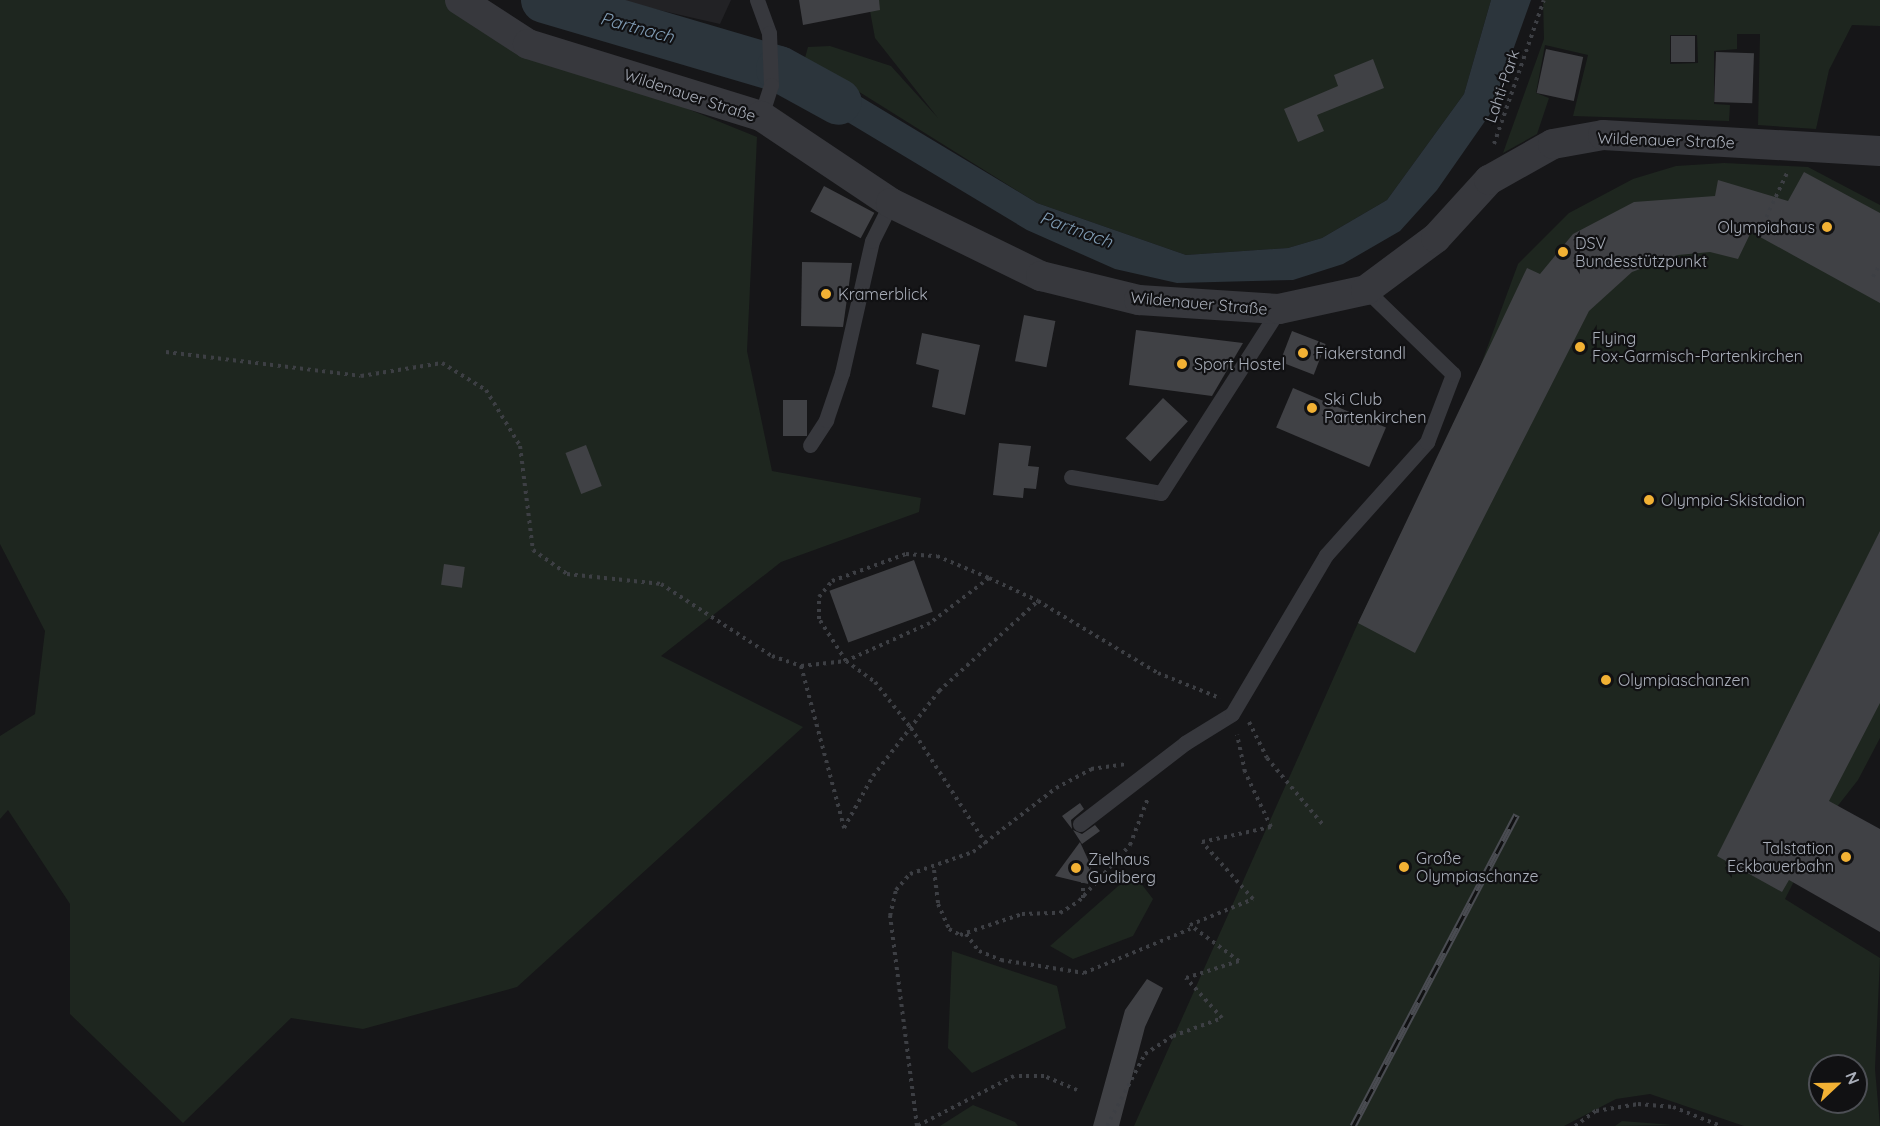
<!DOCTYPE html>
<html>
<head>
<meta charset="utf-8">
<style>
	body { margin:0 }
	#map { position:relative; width:1880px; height:1126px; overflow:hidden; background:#161618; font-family:Quicksand,sans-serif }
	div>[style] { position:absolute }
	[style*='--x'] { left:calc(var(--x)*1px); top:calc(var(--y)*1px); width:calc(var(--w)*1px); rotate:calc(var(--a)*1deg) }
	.built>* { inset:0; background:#222225 }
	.green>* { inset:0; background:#1e261f }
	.water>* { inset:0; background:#2c353c }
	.river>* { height:46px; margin:-23px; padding:0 23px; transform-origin:23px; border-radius:23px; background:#2c353c }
	.building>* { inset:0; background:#404145; transform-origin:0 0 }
	.path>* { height:4px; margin-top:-2px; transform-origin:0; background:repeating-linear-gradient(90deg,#3d3f44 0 3px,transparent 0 7.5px) }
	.lane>* { height:15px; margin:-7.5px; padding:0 7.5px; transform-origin:7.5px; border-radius:7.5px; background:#37383d }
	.street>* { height:30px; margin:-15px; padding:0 15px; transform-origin:15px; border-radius:15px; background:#37383d }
	.rail>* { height:7px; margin-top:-3.5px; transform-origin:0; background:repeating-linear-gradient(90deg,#111113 0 14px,#4a4c52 0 28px); box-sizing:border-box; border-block:2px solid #4a4c52 }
	.dots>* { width:16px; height:16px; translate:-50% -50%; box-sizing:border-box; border:3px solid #111113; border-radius:50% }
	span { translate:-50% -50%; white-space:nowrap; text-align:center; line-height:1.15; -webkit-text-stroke:4.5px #111113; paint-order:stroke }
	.street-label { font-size:16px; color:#a8adb8 }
	.poi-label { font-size:16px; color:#a8adb8 }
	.right { translate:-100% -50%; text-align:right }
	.left { translate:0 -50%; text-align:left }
	.water-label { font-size:18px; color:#7f9bb3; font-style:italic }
	.north { position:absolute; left:1808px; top:1054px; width:60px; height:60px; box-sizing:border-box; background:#111113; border:2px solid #4d4f55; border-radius:50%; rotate:68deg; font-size:16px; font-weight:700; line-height:24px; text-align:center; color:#a8adb8 }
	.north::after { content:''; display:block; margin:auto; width:21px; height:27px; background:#f2b134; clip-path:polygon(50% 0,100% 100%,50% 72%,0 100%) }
</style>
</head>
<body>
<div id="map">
	<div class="built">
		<div style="clip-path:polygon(615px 0,731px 0,720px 24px)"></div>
	</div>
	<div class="green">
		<div style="clip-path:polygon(0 0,460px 0,528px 44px,757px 137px,747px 351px,772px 471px,921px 498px,919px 512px,781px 562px,661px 656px,803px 727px,517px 987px,363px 1029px,291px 1018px,183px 1123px,70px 1014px,70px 904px,8px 810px,0 819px,0 736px,35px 714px,45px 631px,0 544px)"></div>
		<div style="clip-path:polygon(868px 0,1491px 0,1464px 94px,1387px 200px,1322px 238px,1288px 248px,1186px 255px,1037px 203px,805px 58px,808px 47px,830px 46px,891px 66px,938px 118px,875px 38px)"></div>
		<div style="clip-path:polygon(evenodd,1543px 0,1880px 0,1880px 26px,1852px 25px,1829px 70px,1816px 129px,1758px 125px,1760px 34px,1737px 34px,1737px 49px,1714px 51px,1714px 104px,1730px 105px,1729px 121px,1573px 116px,1588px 55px,1545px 45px,1536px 93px,1549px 98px,1537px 134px,1503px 153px,1544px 39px,1543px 0,1670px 35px,1697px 35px,1698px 63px,1670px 64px,1670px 35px)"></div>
		<div style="clip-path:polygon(evenodd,1724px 163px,1808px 167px,1880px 205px,1880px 738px,1858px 780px,1822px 826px,1785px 899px,1880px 958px,1875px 1069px,1880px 1126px,1744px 1126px,1650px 1094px,1616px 1099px,1564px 1126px,1134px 1126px,1358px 623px,1476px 378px,1518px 264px,1569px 213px,1633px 179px,1676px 166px,1724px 163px,1820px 1066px,1856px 1066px,1856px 1102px,1820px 1102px,1820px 1066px)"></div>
		<div style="clip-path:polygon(1133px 873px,1153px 899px,1133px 936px,1073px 959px,1050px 946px)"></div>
		<div style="clip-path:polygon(952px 951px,1057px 986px,1066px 1028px,972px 1073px,948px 1048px)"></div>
		<div style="clip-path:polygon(973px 1105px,1015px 1122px,1018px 1126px,940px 1126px)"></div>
		<div style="clip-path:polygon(1622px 1121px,1673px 1125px,1615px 1126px)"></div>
	</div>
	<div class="water">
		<div style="clip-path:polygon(1491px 0,1531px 0,1490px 114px,1437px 190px,1400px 231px,1343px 264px,1293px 280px,1177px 283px,1115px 269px,1027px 230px,784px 84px,783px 50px,1037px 203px,1186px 255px,1288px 248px,1322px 238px,1387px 200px,1464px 94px)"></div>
	</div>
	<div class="river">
		<div style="--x:544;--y:0;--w:245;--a:16.4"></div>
		<div style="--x:779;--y:69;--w:68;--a:28.8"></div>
	</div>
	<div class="building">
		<div style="clip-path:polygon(799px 0,879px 0,880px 10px,803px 25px)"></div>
		<div style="left:1671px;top:36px;width:24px;height:26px"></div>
		<div style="left:1546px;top:49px;width:38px;height:45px;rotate:12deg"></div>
		<div style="left:1716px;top:52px;width:38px;height:50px;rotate:2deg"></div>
		<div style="clip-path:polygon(1373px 59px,1384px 88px,1317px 115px,1324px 131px,1298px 142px,1284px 109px,1338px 86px,1334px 75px)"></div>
		<div style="clip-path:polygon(1804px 172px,1880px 213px,1880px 303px,1751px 232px,1738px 259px,1710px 252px,1678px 255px,1632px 272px,1589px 311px,1415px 653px,1358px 623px,1527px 268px,1540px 274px,1573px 234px,1634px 202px,1715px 196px,1718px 180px,1788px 201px)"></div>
		<div style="left:824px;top:186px;width:57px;height:29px;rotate:28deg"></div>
		<div style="clip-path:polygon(802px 262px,852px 263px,843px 327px,801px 326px)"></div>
		<div style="left:1024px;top:315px;width:32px;height:47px;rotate:11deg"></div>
		<div style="clip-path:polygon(1136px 330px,1243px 343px,1212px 396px,1129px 385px)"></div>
		<div style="left:1292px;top:331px;width:36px;height:33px;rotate:21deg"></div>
		<div style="clip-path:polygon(922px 333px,980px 345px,965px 415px,932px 407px,939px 370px,916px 364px)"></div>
		<div style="left:1293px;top:388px;width:101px;height:43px;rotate:23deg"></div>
		<div style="left:1163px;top:398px;width:34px;height:55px;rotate:43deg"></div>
		<div style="left:783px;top:400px;width:24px;height:36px"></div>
		<div style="clip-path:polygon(999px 443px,1031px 446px,1028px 466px,1039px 467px,1036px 489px,1024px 488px,1023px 498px,993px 495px)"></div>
		<div style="left:586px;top:445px;width:44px;height:22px;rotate:69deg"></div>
		<div style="clip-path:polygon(1880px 531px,1880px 703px,1829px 801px,1880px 829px,1880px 932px,1789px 880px,1782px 892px,1717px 856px)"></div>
		<div style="left:914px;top:560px;width:55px;height:90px;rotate:70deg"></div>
		<div style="left:444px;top:564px;width:21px;height:21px;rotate:8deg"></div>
		<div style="clip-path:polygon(1080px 803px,1084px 809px,1071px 820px,1072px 829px,1062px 816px)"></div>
		<div style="clip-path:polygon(1095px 825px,1100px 831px,1082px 844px,1073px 830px,1082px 834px)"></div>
		<div style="clip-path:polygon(1080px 842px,1091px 866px,1088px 884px,1055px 876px)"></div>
		<div style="clip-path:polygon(1147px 979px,1163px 988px,1145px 1027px,1119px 1126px,1093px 1126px,1125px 1010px)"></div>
	</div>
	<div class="path">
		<div style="--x:1494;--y:144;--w:152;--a:-70.9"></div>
		<div style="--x:1763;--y:224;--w:56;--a:-64.8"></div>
		<div style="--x:1873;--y:277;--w:15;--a:-62"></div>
		<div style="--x:166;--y:352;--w:196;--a:7"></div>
		<div style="--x:361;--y:376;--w:82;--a:-9.1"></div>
		<div style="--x:442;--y:363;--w:52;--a:31.5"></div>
		<div style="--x:486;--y:390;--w:66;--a:58.7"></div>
		<div style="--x:520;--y:446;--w:105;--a:82.9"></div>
		<div style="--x:533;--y:550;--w:42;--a:35.2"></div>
		<div style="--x:567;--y:574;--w:95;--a:6.1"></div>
		<div style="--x:661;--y:584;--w:132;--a:33"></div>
		<div style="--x:772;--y:656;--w:31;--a:19"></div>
		<div style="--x:801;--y:666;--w:45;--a:-6.3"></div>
		<div style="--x:846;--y:661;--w:36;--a:36"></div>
		<div style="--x:875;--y:682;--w:58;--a:52"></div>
		<div style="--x:911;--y:728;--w:138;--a:57.1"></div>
		<div style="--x:989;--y:578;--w:74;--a:142.7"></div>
		<div style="--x:930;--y:623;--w:92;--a:155.7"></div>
		<div style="--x:846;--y:661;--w:50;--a:-122.7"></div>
		<div style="--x:819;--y:619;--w:22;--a:-90"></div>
		<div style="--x:819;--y:597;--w:21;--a:-51"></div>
		<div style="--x:832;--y:581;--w:79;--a:-20"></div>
		<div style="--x:906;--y:554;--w:31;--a:4"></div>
		<div style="--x:937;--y:556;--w:56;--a:22.9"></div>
		<div style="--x:989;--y:578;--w:54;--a:25.1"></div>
		<div style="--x:1038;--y:601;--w:140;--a:31"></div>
		<div style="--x:1158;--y:673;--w:67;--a:22"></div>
		<div style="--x:801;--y:666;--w:168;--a:75.1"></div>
		<div style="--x:844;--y:828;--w:60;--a:-60.9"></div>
		<div style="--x:873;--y:776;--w:108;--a:-52.2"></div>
		<div style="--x:939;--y:691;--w:134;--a:-42.3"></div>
		<div style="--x:1249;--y:722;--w:40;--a:63.4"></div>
		<div style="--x:1267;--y:758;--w:89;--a:50"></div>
		<div style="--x:934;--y:870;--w:34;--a:83"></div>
		<div style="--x:938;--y:904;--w:27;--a:66"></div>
		<div style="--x:949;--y:929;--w:13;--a:29"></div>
		<div style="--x:960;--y:935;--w:65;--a:-18.7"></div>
		<div style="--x:1022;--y:914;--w:38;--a:-2"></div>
		<div style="--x:1060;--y:913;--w:22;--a:-32"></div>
		<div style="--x:1079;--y:901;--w:76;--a:-47.7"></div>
		<div style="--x:1130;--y:845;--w:50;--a:-69"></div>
		<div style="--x:1083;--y:898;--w:16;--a:-90"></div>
		<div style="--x:966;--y:934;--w:21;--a:53"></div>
		<div style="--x:979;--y:951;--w:24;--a:22"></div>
		<div style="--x:1001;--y:960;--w:84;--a:8.9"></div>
		<div style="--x:1084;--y:973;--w:115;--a:-22.5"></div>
		<div style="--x:1077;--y:1090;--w:36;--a:-157"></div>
		<div style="--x:1044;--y:1076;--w:30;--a:180"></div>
		<div style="--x:1014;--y:1076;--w:109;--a:152.7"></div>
		<div style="--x:917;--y:1126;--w:212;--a:-97.3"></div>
		<div style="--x:890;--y:916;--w:27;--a:-77"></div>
		<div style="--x:896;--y:890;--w:21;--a:-49"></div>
		<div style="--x:910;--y:874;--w:67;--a:-19.2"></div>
		<div style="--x:973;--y:852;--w:105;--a:-37.6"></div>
		<div style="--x:1056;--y:788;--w:40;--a:-28"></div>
		<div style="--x:1091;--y:769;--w:35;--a:-8"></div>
		<div style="--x:1107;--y:1126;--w:81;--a:-62.2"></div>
		<div style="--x:1145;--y:1054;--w:33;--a:-33"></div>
		<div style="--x:1173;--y:1036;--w:52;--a:-20.2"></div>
		<div style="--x:1222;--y:1018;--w:54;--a:-132"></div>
		<div style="--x:1186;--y:978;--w:56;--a:-17.8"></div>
		<div style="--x:1239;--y:961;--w:61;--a:-143.7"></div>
		<div style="--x:1190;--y:925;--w:68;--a:-22.4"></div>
		<div style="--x:1253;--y:899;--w:76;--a:-131.8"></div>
		<div style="--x:1202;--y:842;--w:71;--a:-12.3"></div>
		<div style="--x:1271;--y:827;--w:61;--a:-115.3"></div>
		<div style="--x:1245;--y:772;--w:38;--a:-102"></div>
		<div style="--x:1575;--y:1126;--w:26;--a:-36"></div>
		<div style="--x:1596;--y:1111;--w:43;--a:-9.5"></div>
		<div style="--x:1638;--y:1104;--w:35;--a:5"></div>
		<div style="--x:1673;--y:1107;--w:52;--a:21.6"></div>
	</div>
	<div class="lane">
		<div style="--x:757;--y:0;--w:35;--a:70"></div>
		<div style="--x:769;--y:33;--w:52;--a:87.8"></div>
		<div style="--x:771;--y:85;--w:33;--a:108"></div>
		<div style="--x:810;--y:445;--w:30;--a:-57"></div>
		<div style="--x:826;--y:420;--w:50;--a:-71.2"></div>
		<div style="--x:842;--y:373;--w:135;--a:-77.2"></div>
		<div style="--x:872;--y:241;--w:42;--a:-63.4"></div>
		<div style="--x:1071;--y:477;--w:91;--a:10.1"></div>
		<div style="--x:1161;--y:493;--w:219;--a:-57.3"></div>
		<div style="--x:1080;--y:824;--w:133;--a:-37.6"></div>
		<div style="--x:1185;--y:743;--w:55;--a:-31.7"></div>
		<div style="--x:1232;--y:714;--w:185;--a:-59.4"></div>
		<div style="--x:1326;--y:555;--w:152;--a:-48.2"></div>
		<div style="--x:1427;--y:442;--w:73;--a:-69.1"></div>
		<div style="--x:1453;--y:374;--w:121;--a:-136"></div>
	</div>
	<div class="street">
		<div style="--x:460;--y:0;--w:81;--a:32.9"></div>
		<div style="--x:528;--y:44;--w:244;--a:17.2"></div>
		<div style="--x:761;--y:116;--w:156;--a:33.8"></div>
		<div style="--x:891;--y:203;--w:167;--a:26"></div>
		<div style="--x:1041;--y:276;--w:101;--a:13.8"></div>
		<div style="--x:1139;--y:300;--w:140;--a:3.7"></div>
		<div style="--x:1279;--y:309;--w:89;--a:-12.3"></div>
		<div style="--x:1366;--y:290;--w:87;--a:-36.6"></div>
		<div style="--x:1436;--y:238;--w:79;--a:-47.6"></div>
		<div style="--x:1489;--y:180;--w:73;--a:-29.4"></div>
		<div style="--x:1553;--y:144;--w:51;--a:-10.2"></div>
		<div style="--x:1603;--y:135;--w:277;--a:3.3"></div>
	</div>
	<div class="rail">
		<div style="--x:1353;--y:1126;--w:352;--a:-62.3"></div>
	</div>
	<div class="dots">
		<div style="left:1827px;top:227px;background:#f2b134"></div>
		<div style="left:1563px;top:252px;background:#f2b134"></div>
		<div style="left:826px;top:294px;background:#f2b134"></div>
		<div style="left:1580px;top:347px;background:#f2b134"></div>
		<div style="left:1303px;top:353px;background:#f2b134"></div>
		<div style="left:1182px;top:364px;background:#f2b134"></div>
		<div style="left:1312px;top:408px;background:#f2b134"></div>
		<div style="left:1649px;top:500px;background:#f2b134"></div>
		<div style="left:1606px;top:680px;background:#f2b134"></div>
		<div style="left:1846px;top:857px;background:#f2b134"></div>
		<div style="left:1404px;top:867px;background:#f2b134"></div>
		<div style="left:1076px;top:868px;background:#f2b134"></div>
	</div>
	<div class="street-label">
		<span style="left:1502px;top:86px;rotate:-71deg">Lahti-Park</span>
		<span style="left:690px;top:95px;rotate:18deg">Wildenauer Straße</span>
		<span style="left:1666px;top:140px;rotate:2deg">Wildenauer Straße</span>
		<span style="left:1199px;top:303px;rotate:5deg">Wildenauer Straße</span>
	</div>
	<div class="poi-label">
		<span class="right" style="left:1815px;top:227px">Olympiahaus</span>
		<span class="left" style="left:1575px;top:252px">DSV<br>Bundesstützpunkt</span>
		<span class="left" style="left:838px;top:294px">Kramerblick</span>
		<span class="left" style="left:1592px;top:347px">Flying<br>Fox-Garmisch-Partenkirchen</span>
		<span class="left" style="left:1315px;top:353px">Fiakerstandl</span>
		<span class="left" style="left:1194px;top:364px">Sport Hostel</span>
		<span class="left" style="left:1324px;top:408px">Ski Club<br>Partenkirchen</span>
		<span class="left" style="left:1661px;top:500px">Olympia-Skistadion</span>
		<span class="left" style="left:1618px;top:680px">Olympiaschanzen</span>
		<span class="right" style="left:1834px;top:857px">Talstation<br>Eckbauerbahn</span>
		<span class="left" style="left:1416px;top:867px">Große<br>Olympiaschanze</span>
		<span class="left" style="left:1088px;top:868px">Zielhaus<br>Gudiberg</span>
	</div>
	<div class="water-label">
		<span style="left:637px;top:28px;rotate:15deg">Partnach</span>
		<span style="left:1076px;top:230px;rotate:20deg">Partnach</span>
	</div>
	<div class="north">N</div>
</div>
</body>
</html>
